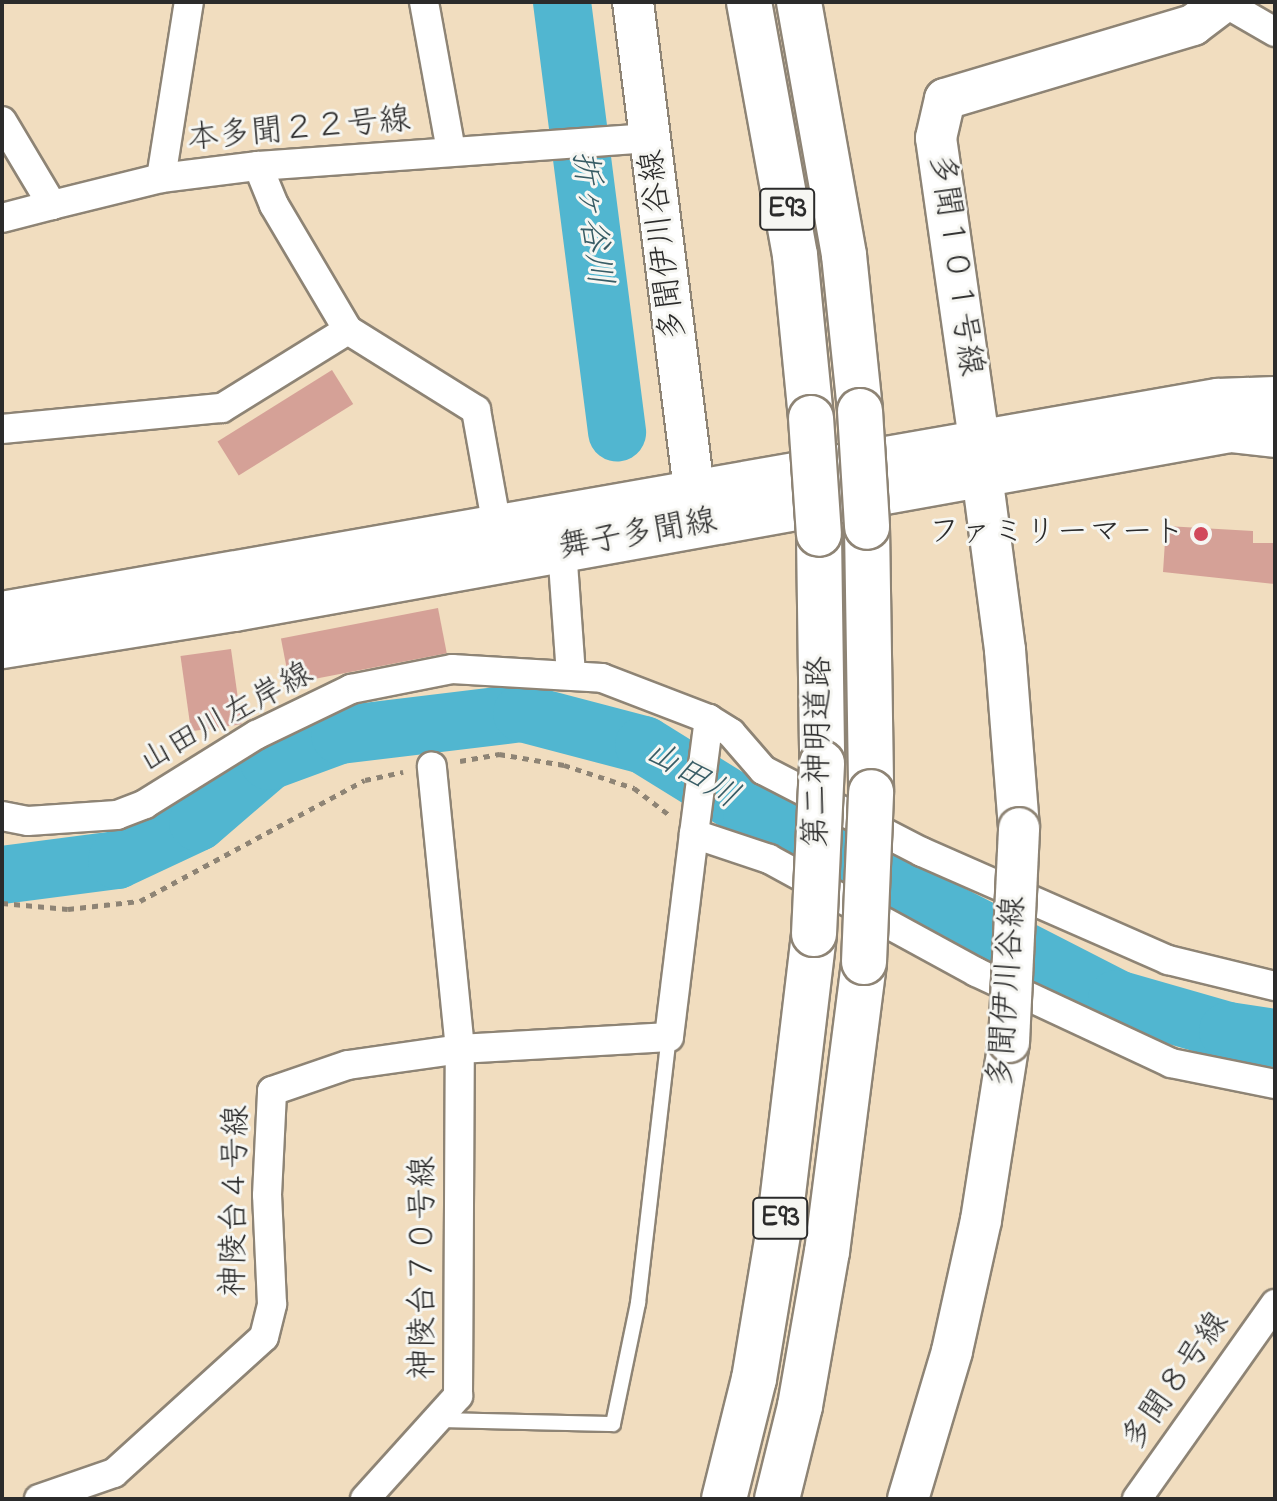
<!DOCTYPE html>
<html>
<head>
<meta charset="utf-8">
<style>
	body { margin:0 }
	#map { position:relative; width:1277px; height:1501px; overflow:hidden; background:#f1ddbf; font-family:"Indie Flower","Klee One",sans-serif }
	div>[style] { position:absolute }
	[style*='--x'] { left:calc(var(--x)*1px); top:calc(var(--y)*1px); width:calc(var(--w)*1px); rotate:calc(var(--a)*1deg) }
	.river>* { height:58px; margin:-29px; padding:0 29px; transform-origin:29px; border-radius:29px; background:#51b6d0 }
	.building>* { inset:0; background:#d5a197; transform-origin:0 0 }
	.path>* { height:5px; margin-top:-2.5px; transform-origin:0; background:repeating-linear-gradient(90deg,#8e8475 0 6px,transparent 0 12px) }
	.roads { filter:drop-shadow(2px 0 #8e8475) drop-shadow(-2px 0 #8e8475) drop-shadow(0 2px #8e8475) drop-shadow(0 -2px #8e8475) }
	.lane>* { height:14px; margin:-7px; padding:0 7px; transform-origin:7px; border-radius:7px; background:#fff }
	.street>* { height:28px; margin:-14px; padding:0 14px; transform-origin:14px; border-radius:14px; background:#fff }
	.secondary>* { height:40px; margin:-20px; padding:0 20px; transform-origin:20px; border-radius:20px; background:#fff }
	.highway>* { height:44px; margin:-22px; padding:0 22px; transform-origin:22px; border-radius:22px; background:#fff }
	.bridges { filter:drop-shadow(2px 0 #8e8475) drop-shadow(-2px 0 #8e8475) drop-shadow(0 2px #8e8475) drop-shadow(0 -2px #8e8475) }
	.secondary-bridge>* { height:40px; margin:-20px; padding:0 20px; transform-origin:20px; border-radius:20px; background:#fff }
	.highway-bridge>* { height:44px; margin:-22px; padding:0 22px; transform-origin:22px; border-radius:22px; background:#fff }
	.dots>* { width:22px; height:22px; translate:-50% -50%; box-sizing:border-box; border:4px solid #f6f6f2; border-radius:50% }
	span { translate:-50% -50%; white-space:nowrap; text-align:center; line-height:1.15; -webkit-text-stroke:6px #f6f6f2; paint-order:stroke }
	.shield-label span { padding:2px 6px; background:#f6f6f2; border:2px solid; border-radius:6px; -webkit-text-stroke-width:0 }
	.shield-label { font-size:30px; color:#2b2b2b; font-weight:700 }
	.street-label { font-size:32px; color:#2b2b2b }
	.poi-label { font-size:32px; color:#2b2b2b }
	.right { translate:-100% -50%; text-align:right }
	.water-label { font-size:34px; color:#385c65; font-style:italic }
	.frame { position:absolute; inset:0; border:4px solid #2b2b2b; pointer-events:none }
</style>
</head>
<body>
<div id="map">
	<div class="river">
		<div style="--x:562;--y:2;--w:434;--a:82.7"></div>
		<div style="--x:2;--y:875;--w:116;--a:-7.4"></div>
		<div style="--x:117;--y:860;--w:89;--a:-25.1"></div>
		<div style="--x:198;--y:822;--w:94;--a:-40.7"></div>
		<div style="--x:269;--y:761;--w:76;--a:-20.1"></div>
		<div style="--x:340;--y:735;--w:183;--a:-6.9"></div>
		<div style="--x:522;--y:713;--w:126;--a:14.7"></div>
		<div style="--x:644;--y:745;--w:127;--a:31.8"></div>
		<div style="--x:752;--y:812;--w:410;--a:27.1"></div>
		<div style="--x:1117;--y:999;--w:116;--a:16.1"></div>
		<div style="--x:1228;--y:1031;--w:48;--a:8.5"></div>
	</div>
	<div class="building">
		<div style="left:332px;top:370px;width:40px;height:135px;rotate:58deg"></div>
		<div style="clip-path:polygon(1166px 526px,1253px 531px,1253px 543px,1275px 543px,1275px 584px,1163px 572px)"></div>
		<div style="left:438px;top:608px;width:46px;height:160px;rotate:79deg"></div>
		<div style="left:231px;top:649px;width:76px;height:51px;rotate:82deg"></div>
	</div>
	<div class="path">
		<div style="--x:460;--y:761;--w:40;--a:-10"></div>
		<div style="--x:499;--y:754;--w:66;--a:9.6"></div>
		<div style="--x:564;--y:765;--w:74;--a:18.2"></div>
		<div style="--x:634;--y:788;--w:43;--a:37.4"></div>
		<div style="--x:2;--y:903;--w:66;--a:5.2"></div>
		<div style="--x:68;--y:909;--w:72;--a:-6.3"></div>
		<div style="--x:140;--y:901;--w:255;--a:-28.3"></div>
		<div style="--x:365;--y:780;--w:39;--a:-12"></div>
	</div>
	<div class="roads">
		<div class="lane">
			<div style="--x:437;--y:1420;--w:176;--a:1.3"></div>
			<div style="--x:613;--y:1424;--w:124;--a:-78.3"></div>
			<div style="--x:638;--y:1303;--w:268;--a:-83.4"></div>
		</div>
		<div class="street">
			<div style="--x:424;--y:2;--w:151;--a:79.7"></div>
			<div style="--x:1223;--y:2;--w:60;--a:30"></div>
			<div style="--x:2;--y:121;--w:98;--a:59.2"></div>
			<div style="--x:52;--y:205;--w:112;--a:-13.9"></div>
			<div style="--x:161;--y:178;--w:98;--a:-7.1"></div>
			<div style="--x:258;--y:166;--w:396;--a:-4.1"></div>
			<div style="--x:258;--y:166;--w:42;--a:67.7"></div>
			<div style="--x:274;--y:205;--w:145;--a:59.4"></div>
			<div style="--x:348;--y:330;--w:151;--a:32"></div>
			<div style="--x:476;--y:410;--w:135;--a:79.8"></div>
			<div style="--x:161;--y:178;--w:178;--a:-81"></div>
			<div style="--x:2;--y:218;--w:52;--a:-14.6"></div>
			<div style="--x:2;--y:429;--w:221;--a:-5.5"></div>
			<div style="--x:222;--y:408;--w:148;--a:-31.8"></div>
			<div style="--x:562;--y:549;--w:126;--a:85.9"></div>
			<div style="--x:2;--y:816;--w:26;--a:11"></div>
			<div style="--x:28;--y:821;--w:89;--a:-3.9"></div>
			<div style="--x:117;--y:815;--w:30;--a:-21"></div>
			<div style="--x:145;--y:804;--w:131;--a:-31.9"></div>
			<div style="--x:256;--y:735;--w:106;--a:-25.8"></div>
			<div style="--x:351;--y:689;--w:103;--a:-11.2"></div>
			<div style="--x:452;--y:669;--w:150;--a:3.4"></div>
			<div style="--x:602;--y:678;--w:115;--a:21"></div>
			<div style="--x:709;--y:719;--w:26;--a:32"></div>
			<div style="--x:731;--y:733;--w:49;--a:49.1"></div>
			<div style="--x:763;--y:770;--w:179;--a:27.3"></div>
			<div style="--x:922;--y:852;--w:269;--a:23.7"></div>
			<div style="--x:1168;--y:960;--w:110;--a:13.7"></div>
			<div style="--x:694;--y:834;--w:116;--a:-82.6"></div>
			<div style="--x:39;--y:1499;--w:79;--a:-19.1"></div>
			<div style="--x:114;--y:1473;--w:202;--a:-42.2"></div>
			<div style="--x:264;--y:1337;--w:34;--a:-76"></div>
			<div style="--x:272;--y:1304;--w:109;--a:-92.6"></div>
			<div style="--x:267;--y:1195;--w:104;--a:-87.2"></div>
			<div style="--x:272;--y:1091;--w:80;--a:-18.9"></div>
			<div style="--x:348;--y:1065;--w:113;--a:-8.1"></div>
			<div style="--x:460;--y:1049;--w:209;--a:-3.3"></div>
			<div style="--x:669;--y:1037;--w:205;--a:-83"></div>
			<div style="--x:694;--y:834;--w:79;--a:18.4"></div>
			<div style="--x:769;--y:859;--w:236;--a:28.6"></div>
			<div style="--x:976;--y:972;--w:215;--a:25"></div>
			<div style="--x:1171;--y:1063;--w:106;--a:11.4"></div>
			<div style="--x:365;--y:1499;--w:139;--a:-47.9"></div>
			<div style="--x:458;--y:1396;--w:347;--a:-89.7"></div>
			<div style="--x:460;--y:1049;--w:284;--a:-95.7"></div>
			<div style="--x:1137;--y:1499;--w:239;--a:-54.7"></div>
		</div>
		<div class="secondary">
			<div style="--x:633;--y:2;--w:516;--a:82.87"></div>
			<div style="--x:979;--y:440;--w:305;--a:-98.1"></div>
			<div style="--x:936;--y:138;--w:40;--a:-77"></div>
			<div style="--x:945;--y:99;--w:259;--a:-16.6"></div>
			<div style="--x:1193;--y:25;--w:38;--a:-37"></div>
			<div style="--x:982;--y:475;--w:177;--a:82.5"></div>
			<div style="--x:1005;--y:650;--w:179;--a:85.5"></div>
			<div style="--x:2;--y:612;--w:1235;--a:-9.94"></div>
			<div style="--x:1218;--y:399;--w:57;--a:-2"></div>
			<div style="--x:2;--y:648;--w:235;--a:-9.1"></div>
			<div style="--x:234;--y:611;--w:1012;--a:-10.19"></div>
			<div style="--x:1230;--y:432;--w:45;--a:6.3"></div>
			<div style="--x:908;--y:1499;--w:154;--a:-73.4"></div>
			<div style="--x:952;--y:1351;--w:134;--a:-77.5"></div>
			<div style="--x:981;--y:1220;--w:180;--a:-81.1"></div>
		</div>
		<div class="highway">
			<div style="--x:749;--y:2;--w:257;--a:79.7"></div>
			<div style="--x:795;--y:255;--w:164;--a:84.4"></div>
			<div style="--x:799;--y:2;--w:257;--a:79.9"></div>
			<div style="--x:844;--y:255;--w:157;--a:84.1"></div>
			<div style="--x:867;--y:527;--w:265;--a:89.1"></div>
			<div style="--x:819;--y:534;--w:229;--a:89.2"></div>
			<div style="--x:724;--y:1499;--w:124;--a:-76"></div>
			<div style="--x:754;--y:1379;--w:153;--a:-80.6"></div>
			<div style="--x:779;--y:1228;--w:296;--a:-83.2"></div>
			<div style="--x:777;--y:1499;--w:96;--a:-76.1"></div>
			<div style="--x:800;--y:1406;--w:156;--a:-80.1"></div>
			<div style="--x:827;--y:1252;--w:292;--a:-82.7"></div>
		</div>
	</div>
	<div class="bridges">
		<div class="secondary-bridge">
			<div style="--x:1009;--y:1042;--w:214;--a:-87.3"></div>
		</div>
		<div class="highway-bridge">
			<div style="--x:860;--y:411;--w:116;--a:86.5"></div>
			<div style="--x:811;--y:418;--w:116;--a:86.1"></div>
			<div style="--x:814;--y:934;--w:171;--a:-87.3"></div>
			<div style="--x:864;--y:962;--w:170;--a:-87.6"></div>
		</div>
	</div>
	<div class="dots">
		<div style="left:1201px;top:534px;background:#d1495b"></div>
	</div>
	<div class="shield-label">
		<span style="left:787px;top:209px">E93</span>
		<span style="left:780px;top:1218px">E93</span>
	</div>
	<div class="street-label">
		<span style="left:299px;top:131px;rotate:-5deg">本多聞２２号線</span>
		<span style="left:665px;top:245px;rotate:-97deg">多聞伊川谷線</span>
		<span style="left:954px;top:265px;rotate:82deg">多聞１０１号線</span>
		<span style="left:638px;top:536px;rotate:-10deg">舞子多聞線</span>
		<span style="left:227px;top:719px;rotate:-29deg">山田川左岸線</span>
		<span style="left:820px;top:752px;rotate:-89deg">第二神明道路</span>
		<span style="left:1009px;top:992px;rotate:-86deg">多聞伊川谷線</span>
		<span style="left:237px;top:1201px;rotate:-89deg">神陵台４号線</span>
		<span style="left:425px;top:1268px;rotate:-90deg">神陵台７０号線</span>
		<span style="left:1177px;top:1382px;rotate:-55deg">多聞８号線</span>
	</div>
	<div class="poi-label">
		<span class="right" style="left:1185px;top:534px">ファミリーマート</span>
	</div>
	<div class="water-label">
		<span style="left:590px;top:218px;rotate:83deg">折ヶ谷川</span>
		<span style="left:691px;top:776px;rotate:30deg">山田川</span>
	</div>
	<div class="frame"></div>
</div>
</body>
</html>
